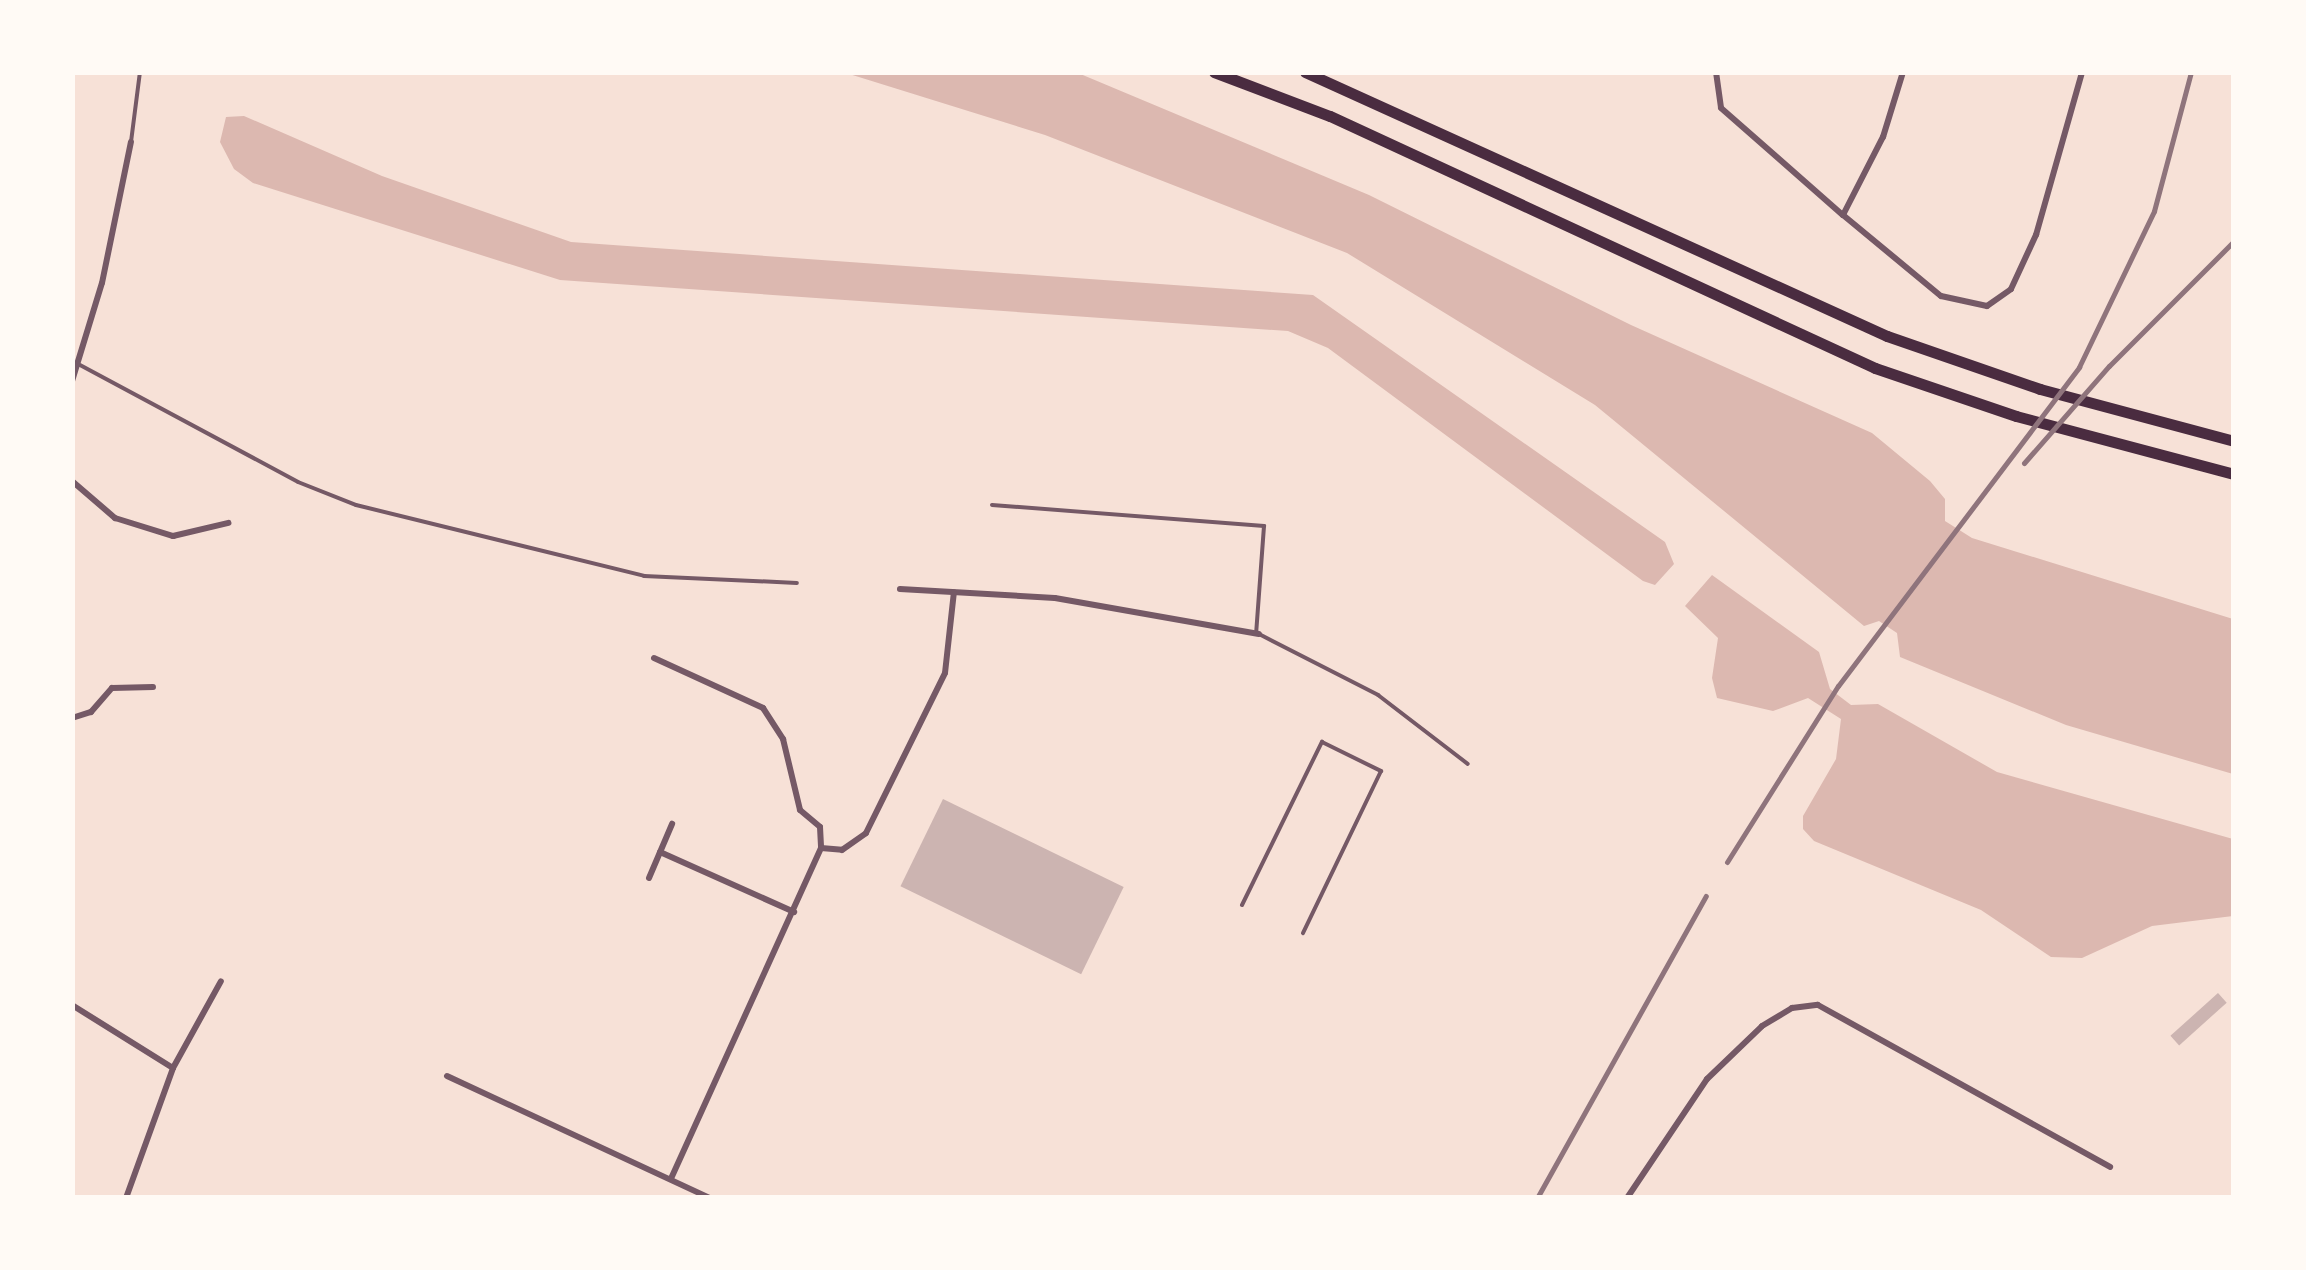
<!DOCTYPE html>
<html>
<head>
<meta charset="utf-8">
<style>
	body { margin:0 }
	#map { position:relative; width:2306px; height:1270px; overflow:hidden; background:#f7e1d7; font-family:"Alegreya Sans",sans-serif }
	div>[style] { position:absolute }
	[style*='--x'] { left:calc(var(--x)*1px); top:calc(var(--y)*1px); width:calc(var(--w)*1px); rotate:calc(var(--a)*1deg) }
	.water>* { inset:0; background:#dcb8b0 }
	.building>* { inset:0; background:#ccb4b1; transform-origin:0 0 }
	.service>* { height:4px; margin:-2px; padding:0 2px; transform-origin:2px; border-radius:2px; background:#755966 }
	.minor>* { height:6px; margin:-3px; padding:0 3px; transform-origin:3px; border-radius:3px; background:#755966 }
	.trunk>* { height:11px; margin:-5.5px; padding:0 5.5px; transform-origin:5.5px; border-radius:5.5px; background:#4a2c40 }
	.rail>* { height:5px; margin:-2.5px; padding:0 2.5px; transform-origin:2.5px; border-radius:2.5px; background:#8f747c }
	span { translate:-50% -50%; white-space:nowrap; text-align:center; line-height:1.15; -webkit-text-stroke:8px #fffaf5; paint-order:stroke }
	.frame { position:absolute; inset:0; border:75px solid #fffaf5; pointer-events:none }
</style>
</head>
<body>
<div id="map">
	<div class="water">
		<div style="clip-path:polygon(846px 73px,1078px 73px,1369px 195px,1631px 325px,1872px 433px,1930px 481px,1945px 499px,1945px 521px,1972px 538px,2233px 619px,2233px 774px,2066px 725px,1900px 657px,1897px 633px,1879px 621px,1864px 626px,1595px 405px,1347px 253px,1045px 135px)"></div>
		<div style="clip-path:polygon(244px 116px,382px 176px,571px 242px,1313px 295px,1665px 542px,1674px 564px,1655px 585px,1643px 581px,1328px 348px,1288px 331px,560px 280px,253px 183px,234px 169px,220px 142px,226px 117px)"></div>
		<div style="clip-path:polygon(1712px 575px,1819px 652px,1830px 689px,1851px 705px,1878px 704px,1997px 772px,2233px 839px,2233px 916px,2152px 926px,2082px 958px,2051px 957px,1981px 910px,1814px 841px,1803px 829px,1803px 816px,1836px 759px,1841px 719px,1808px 698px,1773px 711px,1717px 698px,1712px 678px,1718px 638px,1685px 606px)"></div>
	</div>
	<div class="building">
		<div style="left:943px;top:799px;width:201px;height:97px;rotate:26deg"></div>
		<div style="left:2218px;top:993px;width:13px;height:64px;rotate:48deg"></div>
	</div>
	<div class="service">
		<div style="--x:131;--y:142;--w:71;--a:-82.7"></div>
		<div style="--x:80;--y:365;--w:247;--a:28.2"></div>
		<div style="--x:298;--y:482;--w:62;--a:21.6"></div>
		<div style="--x:356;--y:505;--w:297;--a:13.8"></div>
		<div style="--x:644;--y:576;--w:153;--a:2.6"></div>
		<div style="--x:992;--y:505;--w:273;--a:4.4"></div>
		<div style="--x:1264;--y:526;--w:108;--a:94.2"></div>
		<div style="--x:1259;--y:634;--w:134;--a:27.1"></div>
		<div style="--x:1378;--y:695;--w:113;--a:37.5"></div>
		<div style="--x:1242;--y:905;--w:182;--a:-63.9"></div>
		<div style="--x:1322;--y:742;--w:66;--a:26.2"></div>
		<div style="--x:1381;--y:771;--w:180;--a:115.7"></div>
	</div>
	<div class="minor">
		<div style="--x:1716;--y:72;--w:36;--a:82"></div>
		<div style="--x:1721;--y:108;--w:162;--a:41.3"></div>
		<div style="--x:1843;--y:215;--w:127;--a:39.6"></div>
		<div style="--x:1941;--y:296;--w:47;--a:12.3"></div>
		<div style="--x:1987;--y:306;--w:29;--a:-35"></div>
		<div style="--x:2011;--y:289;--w:60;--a:-65.2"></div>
		<div style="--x:2036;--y:235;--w:169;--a:-74.2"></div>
		<div style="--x:1843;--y:215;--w:88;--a:-62.9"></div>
		<div style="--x:1883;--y:137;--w:68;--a:-72.9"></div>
		<div style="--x:72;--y:381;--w:102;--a:-73"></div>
		<div style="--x:102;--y:283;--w:144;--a:-78.4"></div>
		<div style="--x:72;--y:481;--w:57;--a:40.7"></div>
		<div style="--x:115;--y:518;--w:61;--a:17.2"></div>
		<div style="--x:173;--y:536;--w:57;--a:-13.3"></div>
		<div style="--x:900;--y:589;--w:155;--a:3.3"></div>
		<div style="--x:1055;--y:598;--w:207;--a:10"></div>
		<div style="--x:654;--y:658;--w:120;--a:24.6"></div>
		<div style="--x:763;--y:708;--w:37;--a:57"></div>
		<div style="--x:783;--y:739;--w:73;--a:76.5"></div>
		<div style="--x:800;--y:810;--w:26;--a:40"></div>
		<div style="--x:820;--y:827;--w:21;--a:87"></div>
		<div style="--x:821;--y:848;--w:363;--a:114.4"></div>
		<div style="--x:72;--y:718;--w:20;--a:-18"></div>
		<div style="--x:91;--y:712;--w:32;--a:-49"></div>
		<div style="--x:112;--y:688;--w:41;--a:-1.4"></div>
		<div style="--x:821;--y:848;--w:21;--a:5"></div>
		<div style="--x:842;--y:850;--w:29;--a:-35"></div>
		<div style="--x:866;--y:833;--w:178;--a:-63.7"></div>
		<div style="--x:945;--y:673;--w:81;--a:-83.7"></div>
		<div style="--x:660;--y:852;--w:147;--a:24.1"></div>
		<div style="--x:649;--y:878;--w:59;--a:-66.9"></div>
		<div style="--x:72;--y:1005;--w:119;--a:32"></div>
		<div style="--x:447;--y:1076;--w:290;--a:24.9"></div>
		<div style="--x:126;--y:1198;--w:138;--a:-70.1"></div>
		<div style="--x:173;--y:1068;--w:99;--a:-61.1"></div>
		<div style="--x:1627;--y:1198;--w:143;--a:-56.1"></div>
		<div style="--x:1707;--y:1079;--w:76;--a:-43.9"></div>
		<div style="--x:1762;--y:1026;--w:35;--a:-31"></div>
		<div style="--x:1792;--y:1008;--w:26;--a:-7"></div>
		<div style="--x:1818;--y:1005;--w:334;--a:29"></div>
	</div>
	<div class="trunk">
		<div style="--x:1214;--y:72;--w:124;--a:20.8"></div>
		<div style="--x:1330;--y:116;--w:600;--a:24.82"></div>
		<div style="--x:1875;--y:368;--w:149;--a:18.8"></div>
		<div style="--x:2016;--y:416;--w:226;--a:14.9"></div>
		<div style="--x:1305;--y:72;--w:639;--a:24.4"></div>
		<div style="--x:1887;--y:336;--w:162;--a:19.1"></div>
		<div style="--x:2040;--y:389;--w:201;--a:15"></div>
	</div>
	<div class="rail">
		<div style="--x:2024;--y:463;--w:129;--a:-48.8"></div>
		<div style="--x:2109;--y:366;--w:177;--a:-45"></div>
		<div style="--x:1727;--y:862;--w:208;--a:-57.8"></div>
		<div style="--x:1838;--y:686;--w:400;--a:-52.9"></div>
		<div style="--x:2079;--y:367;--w:173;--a:-64.3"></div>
		<div style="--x:2154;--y:211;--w:144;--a:-75.1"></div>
		<div style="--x:1537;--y:1198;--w:346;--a:-60.8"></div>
	</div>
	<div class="frame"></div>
</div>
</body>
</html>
